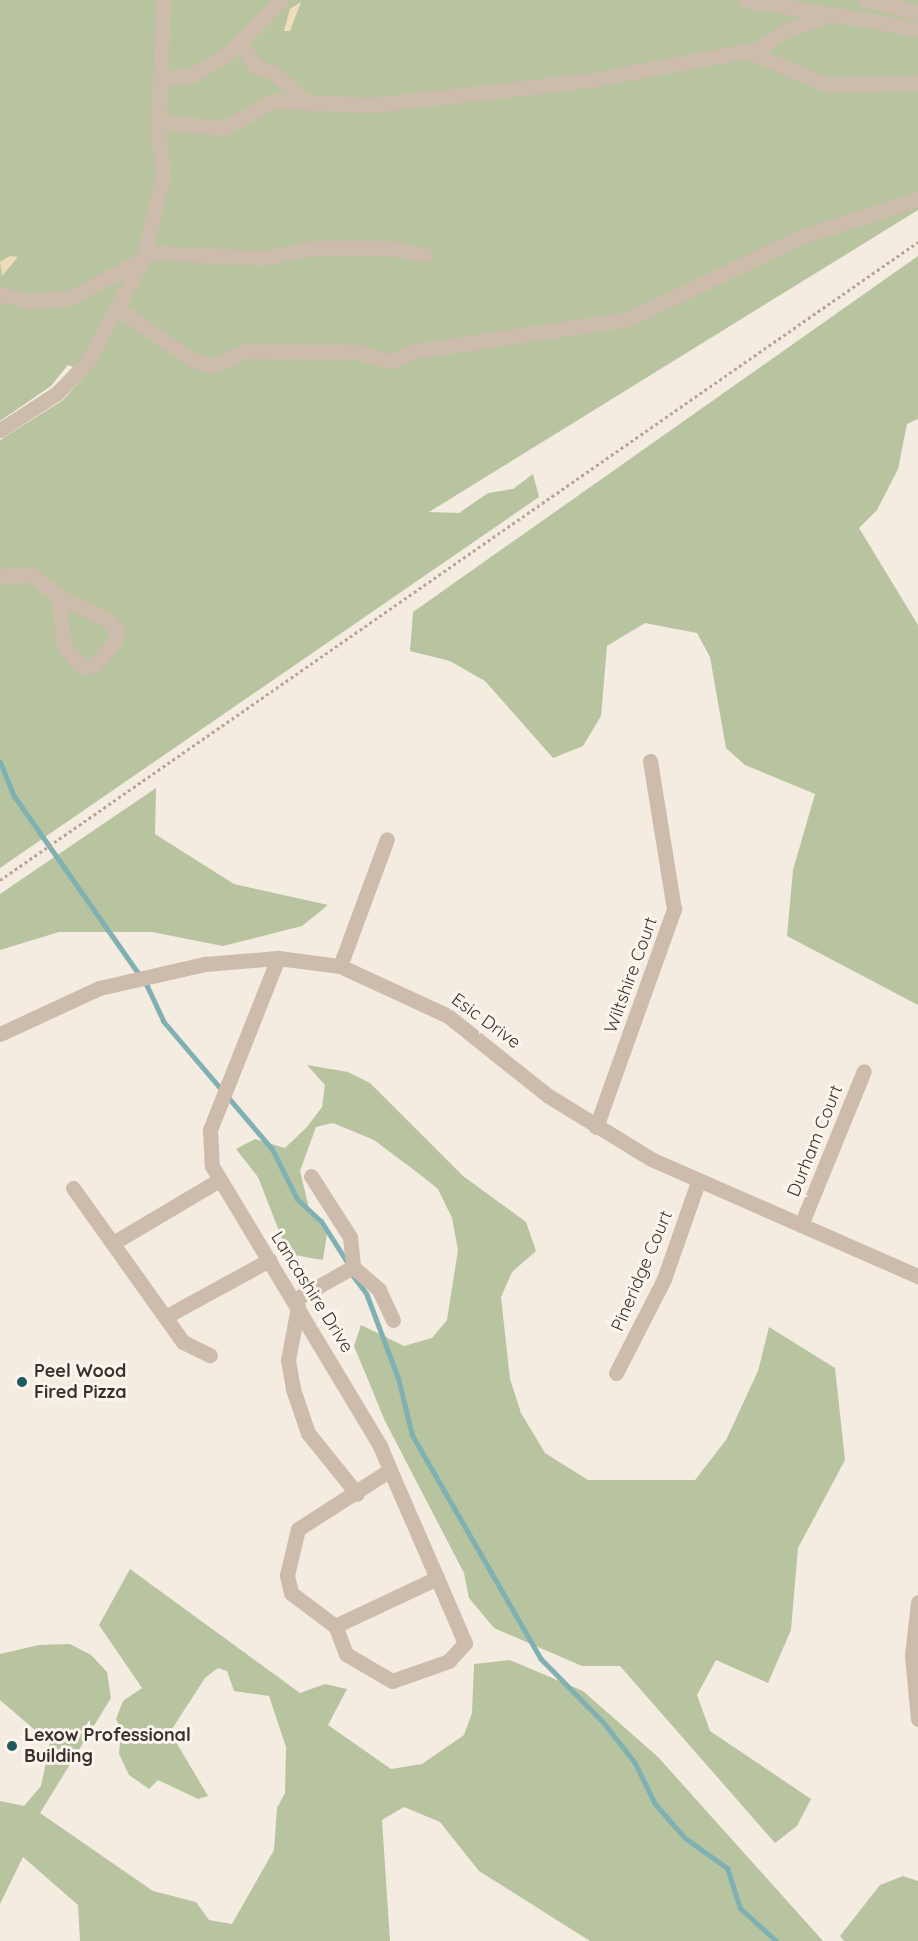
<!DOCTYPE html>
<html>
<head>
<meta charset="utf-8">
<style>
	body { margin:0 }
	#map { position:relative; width:918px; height:1941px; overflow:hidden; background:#f4ebe1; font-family:Quicksand,sans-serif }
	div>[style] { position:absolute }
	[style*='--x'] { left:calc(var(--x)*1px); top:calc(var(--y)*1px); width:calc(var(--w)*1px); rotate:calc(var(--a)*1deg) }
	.green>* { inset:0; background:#b8c4a0 }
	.sand>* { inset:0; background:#efdcb8 }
	.stream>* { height:5px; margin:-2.5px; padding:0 2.5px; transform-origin:2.5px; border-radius:2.5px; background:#7fb0b2 }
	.path>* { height:3px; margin-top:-1.5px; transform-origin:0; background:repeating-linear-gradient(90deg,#b9a596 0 3px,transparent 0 6px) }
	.minor>* { height:15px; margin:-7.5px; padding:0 7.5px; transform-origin:7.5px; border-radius:7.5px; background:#cdbbac }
	.dots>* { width:16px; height:16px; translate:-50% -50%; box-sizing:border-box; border:3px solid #fbf5ee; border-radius:50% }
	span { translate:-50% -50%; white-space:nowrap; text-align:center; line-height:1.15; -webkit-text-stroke:6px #fbf5ee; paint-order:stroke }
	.street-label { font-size:18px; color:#3b302b }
	.poi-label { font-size:18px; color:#3b302b; font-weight:700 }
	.left { translate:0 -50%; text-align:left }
</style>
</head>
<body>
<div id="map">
	<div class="green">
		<div style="clip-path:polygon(0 0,918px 0,918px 210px,429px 512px,459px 513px,488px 493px,513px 489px,533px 474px,539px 497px,0 868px,0 440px,63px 400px,87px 373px,68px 365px,51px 386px,0 421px)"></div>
		<div style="clip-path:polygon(918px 256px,918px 419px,907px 424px,898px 469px,877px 510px,859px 528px,918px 625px,918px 1005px,787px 936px,793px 870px,815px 794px,745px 765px,726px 748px,710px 657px,697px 633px,645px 623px,607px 646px,601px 716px,583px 746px,553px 758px,485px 681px,450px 661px,410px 651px,413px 612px)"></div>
		<div style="clip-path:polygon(156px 788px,155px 834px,234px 884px,328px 905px,302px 926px,223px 946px,152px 932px,59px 932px,0 950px,0 894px)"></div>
		<div style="clip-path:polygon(307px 1065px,348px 1072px,370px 1083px,463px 1176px,526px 1222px,536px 1251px,512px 1272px,501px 1297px,510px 1379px,521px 1413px,545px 1453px,588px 1480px,695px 1480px,726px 1440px,758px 1371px,769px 1327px,835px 1368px,845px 1460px,798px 1548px,791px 1630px,768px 1683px,716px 1660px,697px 1695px,710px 1731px,811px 1799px,797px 1826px,775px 1843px,620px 1666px,582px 1666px,494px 1628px,469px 1598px,464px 1573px,385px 1421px,354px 1346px,361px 1325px,404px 1346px,432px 1338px,447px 1320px,458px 1250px,452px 1218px,438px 1189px,422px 1176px,374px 1140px,333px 1123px,316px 1127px,300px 1171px,309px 1208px,327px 1234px,323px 1260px,288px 1254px,258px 1177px,236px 1149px,255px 1139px,285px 1148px,307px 1127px,322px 1107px,325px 1085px)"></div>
		<div style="clip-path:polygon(130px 1569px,300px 1693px,325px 1684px,347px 1689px,328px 1725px,391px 1769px,422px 1764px,464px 1735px,472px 1713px,474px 1664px,510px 1660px,583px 1691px,658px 1757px,823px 1941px,590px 1941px,479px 1871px,440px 1822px,404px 1807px,382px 1820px,390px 1941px,80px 1941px,78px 1905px,23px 1857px,0 1904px,0 1801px,24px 1806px,41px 1786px,50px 1743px,0 1700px,0 1654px,39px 1645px,70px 1644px,91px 1655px,107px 1672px,111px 1698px,40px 1813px,153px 1891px,196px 1902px,209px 1920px,232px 1924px,274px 1850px,277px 1808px,285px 1793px,286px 1747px,269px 1696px,234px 1691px,227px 1671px,218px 1668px,205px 1678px,170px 1732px,208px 1796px,198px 1799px,158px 1780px,149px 1789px,129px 1775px,119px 1754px,121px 1730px,116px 1719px,123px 1701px,142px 1688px,99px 1625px)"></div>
		<div style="clip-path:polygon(903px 1876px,918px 1881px,918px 1941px,844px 1941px,840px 1936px,880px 1885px)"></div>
	</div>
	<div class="sand">
		<div style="clip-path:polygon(301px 2px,290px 31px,284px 31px,290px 9px)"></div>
		<div style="clip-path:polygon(10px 256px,18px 257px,2px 276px,0 262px)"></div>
	</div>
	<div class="stream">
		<div style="--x:0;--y:762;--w:37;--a:68"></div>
		<div style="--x:14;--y:796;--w:232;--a:55"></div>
		<div style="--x:147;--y:986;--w:38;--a:65"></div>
		<div style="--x:163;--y:1021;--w:168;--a:49.6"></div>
		<div style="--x:272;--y:1149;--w:56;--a:63.4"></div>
		<div style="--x:297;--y:1199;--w:33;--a:43"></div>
		<div style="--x:321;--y:1221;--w:49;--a:57.6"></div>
		<div style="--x:353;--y:1276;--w:21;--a:53"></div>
		<div style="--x:366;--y:1293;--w:91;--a:69.4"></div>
		<div style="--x:398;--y:1378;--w:59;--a:76.2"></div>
		<div style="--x:412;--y:1435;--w:257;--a:60.1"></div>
		<div style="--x:540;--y:1658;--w:90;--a:45.5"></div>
		<div style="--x:603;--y:1722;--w:52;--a:52"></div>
		<div style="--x:635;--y:1763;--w:46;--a:64"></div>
		<div style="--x:655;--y:1804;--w:45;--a:48.6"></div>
		<div style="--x:685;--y:1838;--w:52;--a:35.5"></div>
		<div style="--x:727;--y:1868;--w:42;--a:72"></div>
		<div style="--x:740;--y:1908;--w:49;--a:42.5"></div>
	</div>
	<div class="path">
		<div style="--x:0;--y:880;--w:1118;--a:-34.8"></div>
	</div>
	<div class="minor">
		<div style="--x:745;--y:0;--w:175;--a:9.5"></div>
		<div style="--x:865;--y:0;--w:54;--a:12.8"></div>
		<div style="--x:242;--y:45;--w:25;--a:58"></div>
		<div style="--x:255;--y:66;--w:20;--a:20"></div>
		<div style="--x:274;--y:73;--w:45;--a:41.4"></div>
		<div style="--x:752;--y:52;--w:38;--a:-33"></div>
		<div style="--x:784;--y:31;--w:40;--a:-18.9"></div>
		<div style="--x:162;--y:79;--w:30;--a:-8"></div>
		<div style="--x:192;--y:75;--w:43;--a:-30.7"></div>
		<div style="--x:229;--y:53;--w:74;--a:-45.5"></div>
		<div style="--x:159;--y:122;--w:65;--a:5.3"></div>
		<div style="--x:224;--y:128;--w:56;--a:-28.9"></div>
		<div style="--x:273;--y:101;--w:98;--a:2.3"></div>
		<div style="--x:371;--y:105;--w:215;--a:-6.4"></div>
		<div style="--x:585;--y:81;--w:165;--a:-10.5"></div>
		<div style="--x:747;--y:51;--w:88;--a:22.8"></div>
		<div style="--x:828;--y:85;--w:90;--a:-1.3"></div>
		<div style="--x:145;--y:252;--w:116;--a:3"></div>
		<div style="--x:261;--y:258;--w:54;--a:-10.7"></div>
		<div style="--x:314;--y:248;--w:75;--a:0"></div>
		<div style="--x:389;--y:248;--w:36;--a:11"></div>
		<div style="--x:0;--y:294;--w:30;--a:14"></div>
		<div style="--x:29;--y:301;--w:41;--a:-4.2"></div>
		<div style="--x:70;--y:298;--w:83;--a:-28.1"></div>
		<div style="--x:120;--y:310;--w:84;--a:34.8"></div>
		<div style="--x:189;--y:358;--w:23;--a:20"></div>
		<div style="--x:211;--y:366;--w:38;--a:-23"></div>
		<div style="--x:246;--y:351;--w:113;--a:0.5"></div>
		<div style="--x:359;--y:352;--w:33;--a:18"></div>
		<div style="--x:390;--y:362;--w:27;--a:-24"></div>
		<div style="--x:415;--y:351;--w:215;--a:-8.5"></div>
		<div style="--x:628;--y:319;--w:196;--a:-25.4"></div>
		<div style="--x:805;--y:235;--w:119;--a:-17.7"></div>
		<div style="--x:0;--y:430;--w:68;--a:-33"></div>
		<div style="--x:57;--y:393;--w:43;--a:-45.9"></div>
		<div style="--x:87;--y:362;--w:117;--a:-61.5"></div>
		<div style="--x:143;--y:259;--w:85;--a:-76.5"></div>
		<div style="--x:163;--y:176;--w:43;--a:-96.6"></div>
		<div style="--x:158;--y:133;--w:133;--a:-87.8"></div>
		<div style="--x:0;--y:576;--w:32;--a:-2"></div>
		<div style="--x:32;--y:575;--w:33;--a:39"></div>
		<div style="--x:58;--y:596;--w:57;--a:26.1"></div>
		<div style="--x:109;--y:621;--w:13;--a:48"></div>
		<div style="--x:118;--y:631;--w:10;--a:107"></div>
		<div style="--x:115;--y:641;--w:32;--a:131"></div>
		<div style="--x:94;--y:665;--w:12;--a:171"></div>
		<div style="--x:82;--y:667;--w:28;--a:-131"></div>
		<div style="--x:64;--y:646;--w:50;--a:-96.8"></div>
		<div style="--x:278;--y:958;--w:185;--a:111.6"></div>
		<div style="--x:210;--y:1130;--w:36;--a:87"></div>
		<div style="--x:212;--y:1166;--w:327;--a:59"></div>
		<div style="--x:380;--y:1446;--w:26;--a:67"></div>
		<div style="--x:390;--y:1470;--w:118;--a:66.5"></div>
		<div style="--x:437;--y:1578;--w:71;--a:66.7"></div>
		<div style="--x:465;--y:1643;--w:24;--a:132"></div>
		<div style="--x:449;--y:1661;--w:60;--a:160.7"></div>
		<div style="--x:392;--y:1681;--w:53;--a:-149.6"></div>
		<div style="--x:346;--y:1654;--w:30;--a:-111"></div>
		<div style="--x:335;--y:1626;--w:113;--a:-25.2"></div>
		<div style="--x:340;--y:966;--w:135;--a:-69.7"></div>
		<div style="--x:0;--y:1034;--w:109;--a:-24.9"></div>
		<div style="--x:99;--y:988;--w:109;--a:-12.8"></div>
		<div style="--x:205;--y:964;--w:73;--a:-4.7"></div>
		<div style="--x:278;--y:958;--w:63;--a:7.4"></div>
		<div style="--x:340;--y:966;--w:119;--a:24.8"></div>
		<div style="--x:448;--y:1016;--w:127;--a:38.6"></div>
		<div style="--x:547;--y:1095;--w:122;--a:31.6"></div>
		<div style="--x:651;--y:1159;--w:292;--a:23.7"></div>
		<div style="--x:596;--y:1127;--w:232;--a:-70.3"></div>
		<div style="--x:674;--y:909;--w:150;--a:-99.2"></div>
		<div style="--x:311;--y:1176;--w:72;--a:57.4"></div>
		<div style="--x:350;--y:1237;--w:30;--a:84"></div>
		<div style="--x:353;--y:1267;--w:35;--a:41"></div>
		<div style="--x:379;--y:1290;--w:33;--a:65"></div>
		<div style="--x:73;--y:1188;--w:189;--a:54.5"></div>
		<div style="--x:183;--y:1342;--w:30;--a:26"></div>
		<div style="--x:801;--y:1225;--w:166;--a:-67.8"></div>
		<div style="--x:113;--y:1243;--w:123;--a:-30.7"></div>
		<div style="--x:294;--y:1300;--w:68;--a:-29.2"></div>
		<div style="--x:298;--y:1307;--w:54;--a:100.7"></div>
		<div style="--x:288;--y:1360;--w:29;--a:80"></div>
		<div style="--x:293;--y:1389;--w:46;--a:71.2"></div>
		<div style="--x:308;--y:1433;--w:78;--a:51.2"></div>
		<div style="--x:165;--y:1317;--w:119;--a:-28.7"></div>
		<div style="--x:616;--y:1373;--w:106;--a:-62.9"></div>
		<div style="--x:664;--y:1279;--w:103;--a:-70.7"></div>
		<div style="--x:335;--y:1626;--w:55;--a:-143.1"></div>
		<div style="--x:291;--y:1593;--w:18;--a:-103"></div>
		<div style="--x:287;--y:1575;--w:47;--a:-76.6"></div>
		<div style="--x:298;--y:1529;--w:109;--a:-32.7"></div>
		<div style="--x:918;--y:1719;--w:64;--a:-95.4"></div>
		<div style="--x:912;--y:1655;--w:53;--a:-83.5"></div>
	</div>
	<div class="dots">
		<div style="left:22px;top:1382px;background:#1f5a5e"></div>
		<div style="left:12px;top:1746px;background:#1f5a5e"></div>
	</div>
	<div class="street-label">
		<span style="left:631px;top:975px;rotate:-70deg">Wiltshire Court</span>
		<span style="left:486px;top:1021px;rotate:36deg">Esic Drive</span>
		<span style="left:815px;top:1141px;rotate:-68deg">Durham Court</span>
		<span style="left:642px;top:1271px;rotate:-67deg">Pineridge Court</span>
		<span style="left:312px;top:1292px;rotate:58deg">Lancashire Drive</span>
	</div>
	<div class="poi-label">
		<span class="left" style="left:34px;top:1382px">Peel Wood<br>Fired Pizza</span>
		<span class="left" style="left:24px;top:1746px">Lexow Professional<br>Building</span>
	</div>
</div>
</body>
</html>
